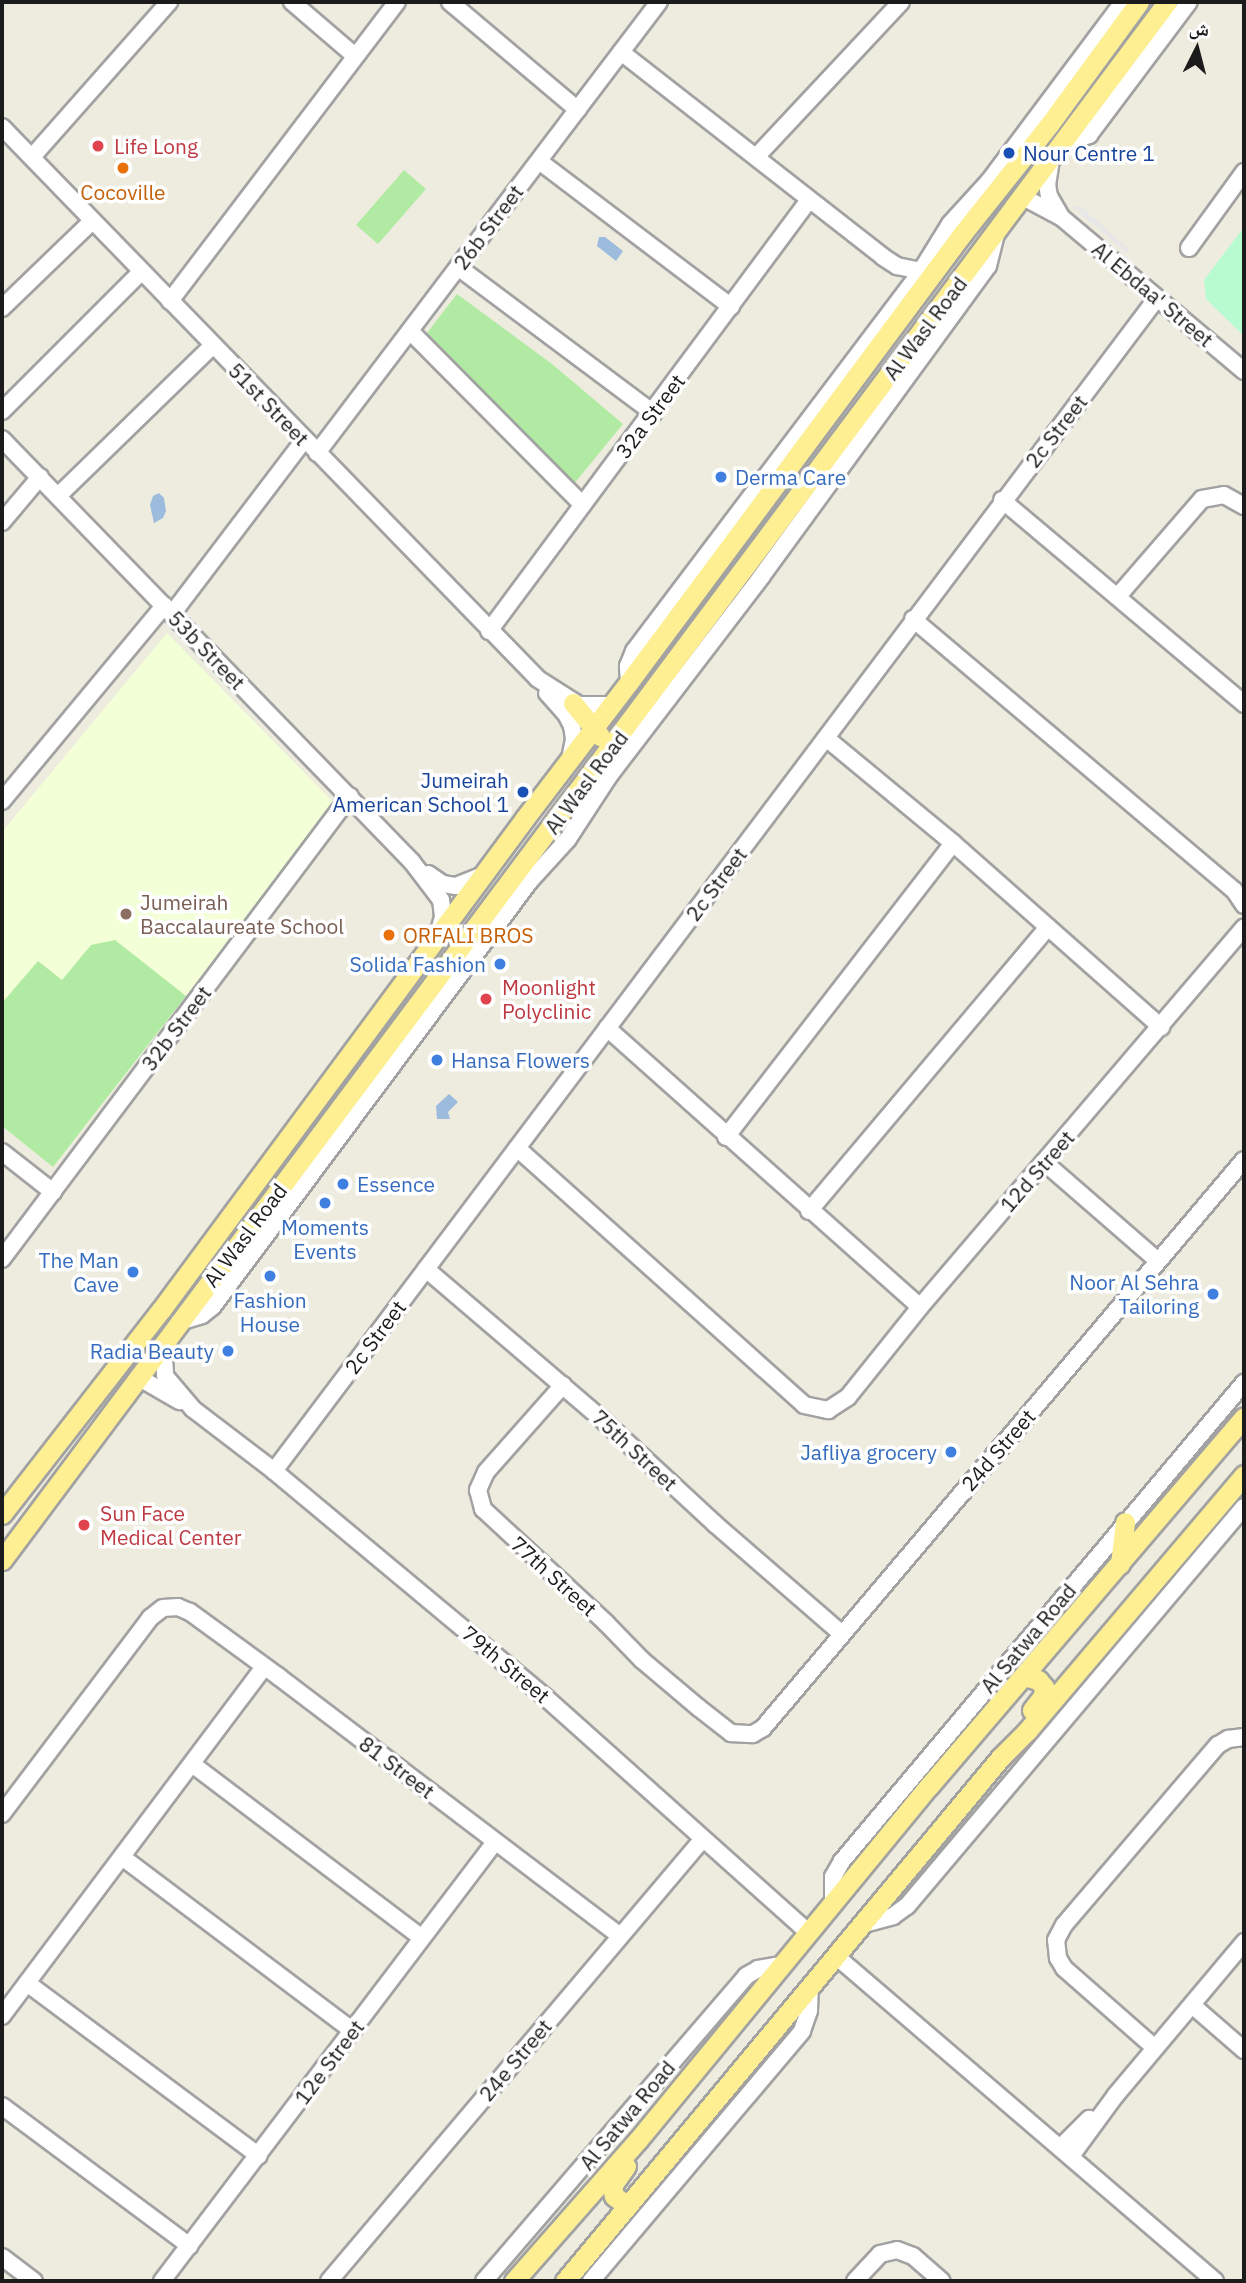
<!DOCTYPE html>
<html>
<head>
<meta charset="utf-8">
<style>
	body { margin:0 }
	#map { position:relative; width:1246px; height:2283px; overflow:hidden; background:#edecdf; font-family:"IBM Plex Sans","Noto Naskh Arabic",sans-serif }
	div>[style] { position:absolute }
	[style*='--x'] { left:calc(var(--x)*1px); top:calc(var(--y)*1px); width:calc(var(--w)*1px); rotate:calc(var(--a)*1deg) }
	.education>* { inset:0; background:#f3ffd6 }
	.grass>* { inset:0; background:#b1eaa2; transform-origin:0 0 }
	.park>* { inset:0; background:#b9fbd1 }
	.parking>* { inset:0; background:#e7e7e7 }
	.water>* { inset:0; background:#9dbcdd }
	.roads { filter:drop-shadow(2px 0 #a2a2a2) drop-shadow(-2px 0 #a2a2a2) drop-shadow(0 2px #a2a2a2) drop-shadow(0 -2px #a2a2a2) }
	.minor>* { height:16px; margin:-8px; padding:0 8px; transform-origin:8px; border-radius:8px; background:#fff }
	.major>* { height:19px; margin:-9.5px; padding:0 9.5px; transform-origin:9.5px; border-radius:9.5px; background:#feef93 }
	.dots>* { width:19px; height:19px; translate:-50% -50%; box-sizing:border-box; border:4px solid #fff; border-radius:50% }
	span { translate:-50% -50%; white-space:nowrap; text-align:center; line-height:1.15; -webkit-text-stroke:7px #fff; paint-order:stroke }
	.health-label { font-size:21px; color:#be3a42 }
	.left { translate:0 -50%; text-align:left }
	.transit-label { font-size:21px; color:#164399 }
	.right { translate:-100% -50%; text-align:right }
	.food-label { font-size:21px; color:#c56008 }
	.street-label { font-size:21px; color:#1b1b1b }
	.shop-label { font-size:21px; color:#366cbe }
	.education-label { font-size:21px; color:#785e54 }
	.frame { position:absolute; inset:0; border:4px solid #1b1b1b; pointer-events:none }
	.north { position:absolute; left:1162px; top:14px; width:70px; height:70px; -webkit-text-stroke:5px #fff; paint-order:stroke; rotate:6deg; font-size:19px; font-weight:700; line-height:28px; text-align:center; color:#1b1b1b }
	.north::after { content:''; display:block; margin:auto; width:24px; height:32px; background:#1b1b1b; clip-path:polygon(50% 0,100% 100%,50% 72%,0 100%) }
</style>
</head>
<body>
<div id="map">
	<div class="education">
		<div style="clip-path:polygon(167px 633px,335px 804px,53px 1167px,2px 1126px,2px 832px)"></div>
	</div>
	<div class="grass">
		<div style="left:404px;top:170px;width:29px;height:73px;rotate:41deg"></div>
		<div style="clip-path:polygon(457px 294px,552px 364px,623px 424px,573px 485px,423px 338px)"></div>
		<div style="clip-path:polygon(115px 940px,186px 996px,53px 1167px,2px 1126px,2px 1003px,38px 961px,62px 980px,91px 945px)"></div>
	</div>
	<div class="park">
		<div style="clip-path:polygon(1244px 227px,1244px 336px,1206px 299px,1204px 280px)"></div>
	</div>
	<div class="parking">
		<div style="clip-path:polygon(1079px 205px,1128px 248px,1128px 254px,1073px 207px)"></div>
	</div>
	<div class="water">
		<div style="clip-path:polygon(599px 237px,605px 237px,623px 251px,616px 261px,597px 246px)"></div>
		<div style="clip-path:polygon(159px 493px,164px 498px,166px 511px,163px 518px,154px 523px,150px 505px,153px 496px)"></div>
		<div style="clip-path:polygon(449px 1094px,458px 1102px,448px 1112px,450px 1119px,437px 1119px,436px 1106px)"></div>
	</div>
	<div class="roads">
		<div class="minor">
			<div style="--x:292;--y:2;--w:83;--a:40.6"></div>
			<div style="--x:450;--y:2;--w:167;--a:40.2"></div>
			<div style="--x:621;--y:52;--w:333;--a:38"></div>
			<div style="--x:883;--y:257;--w:17;--a:33"></div>
			<div style="--x:897;--y:266;--w:25;--a:12"></div>
			<div style="--x:2;--y:127;--w:769;--a:45.84"></div>
			<div style="--x:538;--y:679;--w:49;--a:32.4"></div>
			<div style="--x:579;--y:705;--w:33;--a:0"></div>
			<div style="--x:1063;--y:144;--w:28;--a:-19"></div>
			<div style="--x:1089;--y:135;--w:166;--a:-53.1"></div>
			<div style="--x:32;--y:157;--w:207;--a:-48.5"></div>
			<div style="--x:756;--y:157;--w:212;--a:-46.9"></div>
			<div style="--x:1051;--y:160;--w:24;--a:99"></div>
			<div style="--x:1047;--y:184;--w:12;--a:81"></div>
			<div style="--x:1049;--y:196;--w:24;--a:60"></div>
			<div style="--x:1061;--y:217;--w:239;--a:40.1"></div>
			<div style="--x:539;--y:161;--w:241;--a:37.2"></div>
			<div style="--x:1023;--y:197;--w:43;--a:27.8"></div>
			<div style="--x:1189;--y:248;--w:94;--a:-54.1"></div>
			<div style="--x:458;--y:267;--w:244;--a:36.8"></div>
			<div style="--x:170;--y:301;--w:375;--a:-52.8"></div>
			<div style="--x:2;--y:308;--w:125;--a:-44"></div>
			<div style="--x:410;--y:331;--w:245;--a:45.2"></div>
			<div style="--x:2;--y:411;--w:197;--a:-45"></div>
			<div style="--x:2;--y:439;--w:589;--a:45.89"></div>
			<div style="--x:412;--y:862;--w:48;--a:52.7"></div>
			<div style="--x:441;--y:900;--w:17;--a:83"></div>
			<div style="--x:443;--y:917;--w:15;--a:106"></div>
			<div style="--x:317;--y:453;--w:566;--a:-52.83"></div>
			<div style="--x:58;--y:496;--w:215;--a:-44.2"></div>
			<div style="--x:1002;--y:500;--w:317;--a:40.1"></div>
			<div style="--x:2;--y:522;--w:59;--a:-49.8"></div>
			<div style="--x:1118;--y:596;--w:128;--a:-49.1"></div>
			<div style="--x:1202;--y:499;--w:22;--a:-10"></div>
			<div style="--x:1224;--y:495;--w:23;--a:29"></div>
			<div style="--x:172;--y:614;--w:218;--a:-52.8"></div>
			<div style="--x:913;--y:619;--w:420;--a:40.2"></div>
			<div style="--x:1234;--y:890;--w:18;--a:56"></div>
			<div style="--x:489;--y:631;--w:537;--a:-53.41"></div>
			<div style="--x:629;--y:682;--w:16;--a:-94"></div>
			<div style="--x:628;--y:666;--w:16;--a:-68"></div>
			<div style="--x:634;--y:651;--w:476;--a:-52.9"></div>
			<div style="--x:921;--y:271;--w:55;--a:-58.3"></div>
			<div style="--x:950;--y:224;--w:59;--a:-47.7"></div>
			<div style="--x:990;--y:180;--w:222;--a:-53.2"></div>
			<div style="--x:547;--y:693;--w:28;--a:48"></div>
			<div style="--x:566;--y:714;--w:13;--a:63"></div>
			<div style="--x:572;--y:726;--w:13;--a:81"></div>
			<div style="--x:574;--y:739;--w:20;--a:101"></div>
			<div style="--x:826;--y:738;--w:165;--a:39.6"></div>
			<div style="--x:953;--y:843;--w:278;--a:41.5"></div>
			<div style="--x:2;--y:801;--w:254;--a:-50.3"></div>
			<div style="--x:428;--y:874;--w:18;--a:34"></div>
			<div style="--x:443;--y:884;--w:13;--a:9"></div>
			<div style="--x:456;--y:886;--w:27;--a:-22"></div>
			<div style="--x:607;--y:1028;--w:419;--a:41.7"></div>
			<div style="--x:726;--y:1137;--w:371;--a:-52.3"></div>
			<div style="--x:517;--y:1148;--w:385;--a:41.8"></div>
			<div style="--x:804;--y:1405;--w:25;--a:12"></div>
			<div style="--x:828;--y:1410;--w:24;--a:-33"></div>
			<div style="--x:848;--y:1397;--w:115;--a:-51.3"></div>
			<div style="--x:920;--y:1307;--w:499;--a:-49.5"></div>
			<div style="--x:2;--y:1152;--w:65;--a:38.1"></div>
			<div style="--x:1044;--y:1162;--w:151;--a:41"></div>
			<div style="--x:809;--y:1211;--w:371;--a:-49.9"></div>
			<div style="--x:2;--y:1259;--w:579;--a:-53.07"></div>
			<div style="--x:426;--y:1269;--w:237;--a:40.5"></div>
			<div style="--x:606;--y:1423;--w:149;--a:42.8"></div>
			<div style="--x:715;--y:1524;--w:167;--a:40.9"></div>
			<div style="--x:179;--y:1322;--w:24;--a:-17"></div>
			<div style="--x:202;--y:1315;--w:14;--a:-39"></div>
			<div style="--x:213;--y:1306;--w:529;--a:-53.3"></div>
			<div style="--x:529;--y:882;--w:58;--a:-47.8"></div>
			<div style="--x:568;--y:839;--w:75;--a:-56.9"></div>
			<div style="--x:609;--y:776;--w:250;--a:-52.6"></div>
			<div style="--x:761;--y:577;--w:385;--a:-53.9"></div>
			<div style="--x:988;--y:266;--w:34;--a:-76"></div>
			<div style="--x:163;--y:1344;--w:32;--a:86"></div>
			<div style="--x:165;--y:1376;--w:43;--a:49.7"></div>
			<div style="--x:193;--y:1409;--w:102;--a:37.4"></div>
			<div style="--x:274;--y:1471;--w:353;--a:39.8"></div>
			<div style="--x:545;--y:1697;--w:353;--a:41.8"></div>
			<div style="--x:138;--y:1377;--w:48;--a:30.3"></div>
			<div style="--x:563;--y:1385;--w:116;--a:131.5"></div>
			<div style="--x:486;--y:1472;--w:20;--a:114"></div>
			<div style="--x:478;--y:1490;--w:20;--a:75"></div>
			<div style="--x:483;--y:1509;--w:168;--a:42.8"></div>
			<div style="--x:606;--y:1623;--w:52;--a:45.8"></div>
			<div style="--x:642;--y:1660;--w:75;--a:40.1"></div>
			<div style="--x:699;--y:1708;--w:41;--a:38"></div>
			<div style="--x:731;--y:1733;--w:22;--a:3"></div>
			<div style="--x:753;--y:1734;--w:12;--a:-31"></div>
			<div style="--x:763;--y:1728;--w:744;--a:-49.74"></div>
			<div style="--x:274;--y:1471;--w:1468;--a:-53.03"></div>
			<div style="--x:192;--y:1764;--w:288;--a:37.1"></div>
			<div style="--x:2;--y:1814;--w:246;--a:-52.9"></div>
			<div style="--x:150;--y:1618;--w:16;--a:-38"></div>
			<div style="--x:163;--y:1608;--w:15;--a:-4"></div>
			<div style="--x:178;--y:1607;--w:13;--a:23"></div>
			<div style="--x:190;--y:1612;--w:110;--a:36.1"></div>
			<div style="--x:279;--y:1677;--w:428;--a:37.2"></div>
			<div style="--x:122;--y:1857;--w:289;--a:37"></div>
			<div style="--x:833;--y:1903;--w:26;--a:-90"></div>
			<div style="--x:833;--y:1877;--w:18;--a:-61"></div>
			<div style="--x:842;--y:1861;--w:625;--a:-49.94"></div>
			<div style="--x:864;--y:1924;--w:30;--a:-15"></div>
			<div style="--x:893;--y:1916;--w:17;--a:-36"></div>
			<div style="--x:907;--y:1906;--w:522;--a:-49.82"></div>
			<div style="--x:837;--y:1957;--w:498;--a:40.6"></div>
			<div style="--x:27;--y:1983;--w:289;--a:36.7"></div>
			<div style="--x:1192;--y:2005;--w:69;--a:40.9"></div>
			<div style="--x:2;--y:2016;--w:436;--a:-53.1"></div>
			<div style="--x:1155;--y:2048;--w:121;--a:-138.7"></div>
			<div style="--x:1064;--y:1968;--w:12;--a:-121"></div>
			<div style="--x:1058;--y:1958;--w:18;--a:-96"></div>
			<div style="--x:1056;--y:1940;--w:17;--a:-62"></div>
			<div style="--x:1064;--y:1925;--w:237;--a:-49.5"></div>
			<div style="--x:1218;--y:1745;--w:12;--a:-31"></div>
			<div style="--x:1228;--y:1739;--w:16;--a:-7"></div>
			<div style="--x:2;--y:2106;--w:234;--a:36.7"></div>
			<div style="--x:1061;--y:2147;--w:40;--a:-45"></div>
			<div style="--x:1071;--y:2156;--w:74;--a:-53.7"></div>
			<div style="--x:1115;--y:2096;--w:201;--a:-50"></div>
			<div style="--x:2;--y:2257;--w:40;--a:37"></div>
			<div style="--x:162;--y:2281;--w:551;--a:-52.82"></div>
			<div style="--x:329;--y:2281;--w:578;--a:-49.78"></div>
			<div style="--x:484;--y:2281;--w:402;--a:-49.3"></div>
			<div style="--x:746;--y:1976;--w:14;--a:-30"></div>
			<div style="--x:758;--y:1969;--w:22;--a:-10"></div>
			<div style="--x:591;--y:2281;--w:327;--a:-49.8"></div>
			<div style="--x:802;--y:2031;--w:21;--a:-71"></div>
			<div style="--x:809;--y:2011;--w:23;--a:-88"></div>
			<div style="--x:855;--y:2281;--w:37;--a:-47"></div>
			<div style="--x:880;--y:2254;--w:17;--a:-13"></div>
			<div style="--x:897;--y:2250;--w:17;--a:21"></div>
			<div style="--x:913;--y:2256;--w:38;--a:41"></div>
		</div>
		<div class="major">
			<div style="--x:573;--y:703;--w:43;--a:50.7"></div>
			<div style="--x:2;--y:1514;--w:259;--a:-52.1"></div>
			<div style="--x:161;--y:1310;--w:612;--a:-53.5"></div>
			<div style="--x:525;--y:818;--w:171;--a:-52.6"></div>
			<div style="--x:629;--y:682;--w:560;--a:-53.36"></div>
			<div style="--x:963;--y:233;--w:138;--a:-51.5"></div>
			<div style="--x:1049;--y:125;--w:152;--a:-53.8"></div>
			<div style="--x:2;--y:1560;--w:1945;--a:-53.21"></div>
			<div style="--x:1120;--y:1564;--w:42;--a:-83.2"></div>
			<div style="--x:1024;--y:1676;--w:15;--a:16"></div>
			<div style="--x:1038;--y:1680;--w:9;--a:49"></div>
			<div style="--x:1044;--y:1687;--w:9;--a:96"></div>
			<div style="--x:1043;--y:1696;--w:18;--a:128"></div>
			<div style="--x:626;--y:2166;--w:24;--a:125"></div>
			<div style="--x:612;--y:2186;--w:10;--a:79"></div>
			<div style="--x:614;--y:2196;--w:17;--a:36"></div>
			<div style="--x:514;--y:2281;--w:188;--a:-48.7"></div>
			<div style="--x:638;--y:2140;--w:458;--a:-50.6"></div>
			<div style="--x:929;--y:1786;--w:485;--a:-49.5"></div>
			<div style="--x:565;--y:2281;--w:682;--a:-50.24"></div>
			<div style="--x:1001;--y:1757;--w:37;--a:-45"></div>
			<div style="--x:1027;--y:1731;--w:336;--a:-49.7"></div>
		</div>
	</div>
	<div class="dots">
		<div style="left:98px;top:146px;background:#e0444e"></div>
		<div style="left:1009px;top:153px;background:#1a4fb4"></div>
		<div style="left:123px;top:168px;background:#e8710a"></div>
		<div style="left:721px;top:477px;background:#3f7fe0"></div>
		<div style="left:523px;top:792px;background:#1a4fb4"></div>
		<div style="left:126px;top:914px;background:#8d6e63"></div>
		<div style="left:389px;top:935px;background:#e8710a"></div>
		<div style="left:500px;top:964px;background:#3f7fe0"></div>
		<div style="left:486px;top:999px;background:#e0444e"></div>
		<div style="left:437px;top:1060px;background:#3f7fe0"></div>
		<div style="left:343px;top:1184px;background:#3f7fe0"></div>
		<div style="left:325px;top:1203px;background:#3f7fe0"></div>
		<div style="left:133px;top:1272px;background:#3f7fe0"></div>
		<div style="left:270px;top:1276px;background:#3f7fe0"></div>
		<div style="left:1213px;top:1294px;background:#3f7fe0"></div>
		<div style="left:228px;top:1351px;background:#3f7fe0"></div>
		<div style="left:951px;top:1452px;background:#3f7fe0"></div>
		<div style="left:84px;top:1525px;background:#e0444e"></div>
	</div>
	<div class="health-label">
		<span class="left" style="left:114px;top:146px">Life Long</span>
		<span class="left" style="left:502px;top:999px">Moonlight<br>Polyclinic</span>
		<span class="left" style="left:100px;top:1525px">Sun Face<br>Medical Center</span>
	</div>
	<div class="transit-label">
		<span class="left" style="left:1023px;top:153px">Nour Centre 1</span>
		<span class="right" style="left:509px;top:792px">Jumeirah<br>American School 1</span>
	</div>
	<div class="food-label">
		<span style="left:123px;top:192px">Cocoville</span>
		<span class="left" style="left:403px;top:935px">ORFALI BROS</span>
	</div>
	<div class="street-label">
		<span style="left:488px;top:227px;rotate:-53deg">26b Street</span>
		<span style="left:1153px;top:294px;rotate:40deg">Al Ebdaa' Street</span>
		<span style="left:925px;top:328px;rotate:-53deg">Al Wasl Road</span>
		<span style="left:269px;top:404px;rotate:46deg">51st Street</span>
		<span style="left:650px;top:416px;rotate:-53deg">32a Street</span>
		<span style="left:1056px;top:431px;rotate:-52deg">2c Street</span>
		<span style="left:207px;top:650px;rotate:46deg">53b Street</span>
		<span style="left:586px;top:782px;rotate:-53deg">Al Wasl Road</span>
		<span style="left:716px;top:884px;rotate:-53deg">2c Street</span>
		<span style="left:176px;top:1028px;rotate:-53deg">32b Street</span>
		<span style="left:1037px;top:1171px;rotate:-49deg">12d Street</span>
		<span style="left:245px;top:1235px;rotate:-53deg">Al Wasl Road</span>
		<span style="left:375px;top:1337px;rotate:-53deg">2c Street</span>
		<span style="left:635px;top:1450px;rotate:43deg">75th Street</span>
		<span style="left:998px;top:1450px;rotate:-49deg">24d Street</span>
		<span style="left:554px;top:1576px;rotate:42deg">77th Street</span>
		<span style="left:1028px;top:1638px;rotate:-50deg">Al Satwa Road</span>
		<span style="left:506px;top:1664px;rotate:40deg">79th Street</span>
		<span style="left:397px;top:1767px;rotate:37deg">81 Street</span>
		<span style="left:515px;top:2060px;rotate:-50deg">24e Street</span>
		<span style="left:329px;top:2062px;rotate:-53deg">12e Street</span>
		<span style="left:627px;top:2115px;rotate:-50deg">Al Satwa Road</span>
	</div>
	<div class="shop-label">
		<span class="left" style="left:735px;top:477px">Derma Care</span>
		<span class="right" style="left:486px;top:964px">Solida Fashion</span>
		<span class="left" style="left:451px;top:1060px">Hansa Flowers</span>
		<span class="left" style="left:357px;top:1184px">Essence</span>
		<span style="left:325px;top:1239px">Moments<br>Events</span>
		<span class="right" style="left:119px;top:1272px">The Man<br>Cave</span>
		<span class="right" style="left:1199px;top:1294px">Noor Al Sehra<br>Tailoring</span>
		<span style="left:270px;top:1312px">Fashion<br>House</span>
		<span class="right" style="left:214px;top:1351px">Radia Beauty</span>
		<span class="right" style="left:937px;top:1452px">Jafliya grocery</span>
	</div>
	<div class="education-label">
		<span class="left" style="left:140px;top:914px">Jumeirah<br>Baccalaureate School</span>
	</div>
	<div class="frame"></div>
	<div class="north">ش</div>
</div>
</body>
</html>
